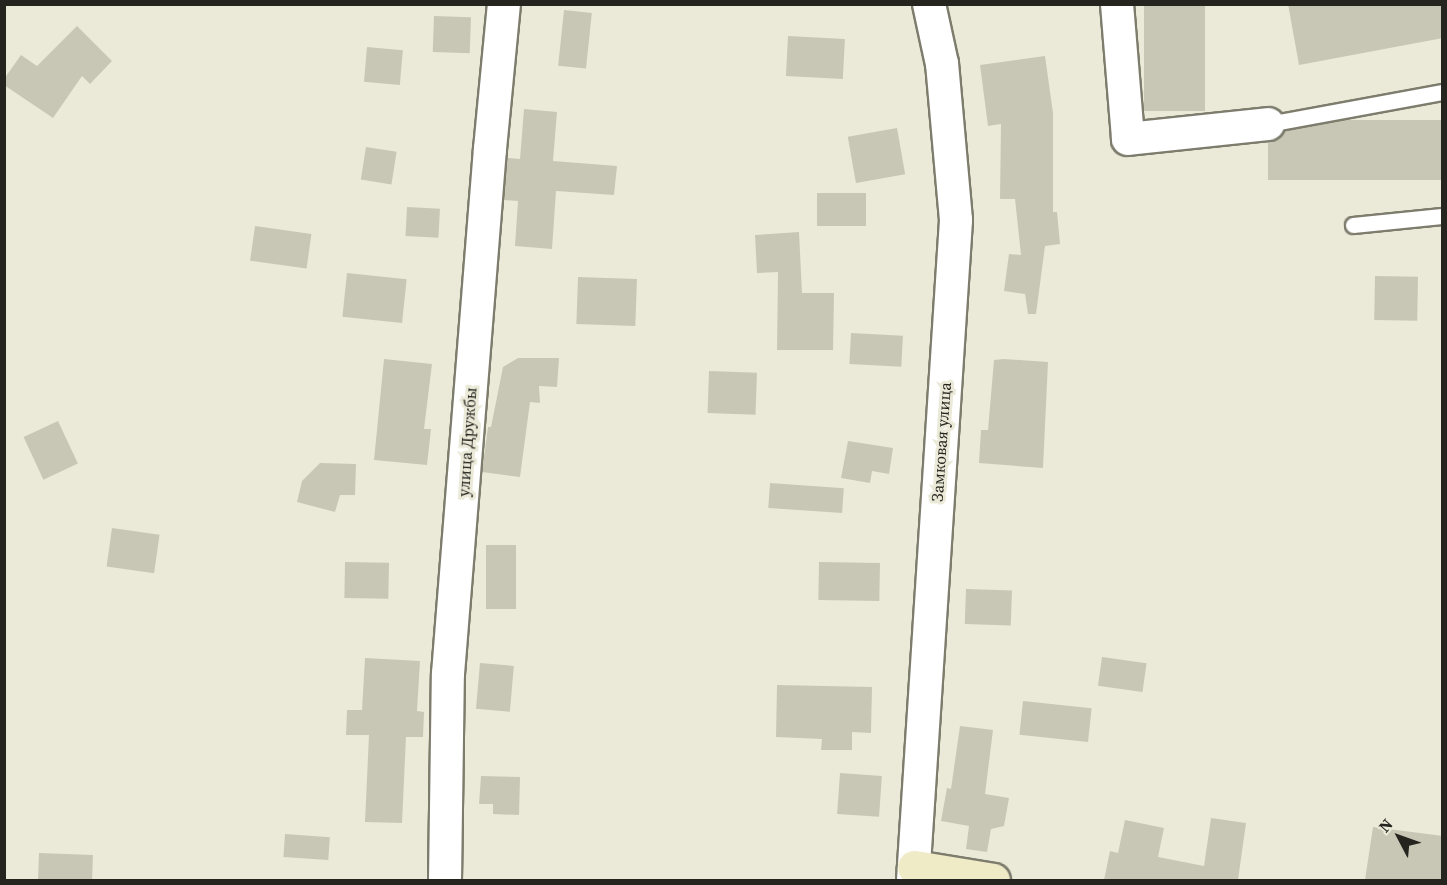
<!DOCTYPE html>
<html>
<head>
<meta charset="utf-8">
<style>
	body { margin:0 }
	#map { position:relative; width:1447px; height:885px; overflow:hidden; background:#ebead9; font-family:"Source Serif 4",serif }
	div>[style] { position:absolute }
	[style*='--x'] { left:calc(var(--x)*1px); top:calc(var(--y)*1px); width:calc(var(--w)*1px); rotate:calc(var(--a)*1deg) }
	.building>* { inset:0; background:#c8c7b6; transform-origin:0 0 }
	.roads { filter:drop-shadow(2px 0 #7d7c6d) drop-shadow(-2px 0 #7d7c6d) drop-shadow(0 2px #7d7c6d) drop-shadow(0 -2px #7d7c6d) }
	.lane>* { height:15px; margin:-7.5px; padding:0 7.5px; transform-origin:7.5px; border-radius:7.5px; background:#fff }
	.street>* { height:32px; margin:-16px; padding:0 16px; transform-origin:16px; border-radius:16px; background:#fff }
	.secondary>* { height:33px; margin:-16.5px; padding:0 16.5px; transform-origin:16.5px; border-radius:16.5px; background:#efebc7 }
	span { translate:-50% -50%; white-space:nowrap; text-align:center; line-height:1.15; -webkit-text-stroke:6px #ebead9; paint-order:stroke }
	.street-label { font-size:16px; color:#25241e }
	.frame { position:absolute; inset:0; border:6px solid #25241e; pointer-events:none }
	.north { position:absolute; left:1369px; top:807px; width:60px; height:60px; -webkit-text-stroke:4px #ebead9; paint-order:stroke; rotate:311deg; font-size:16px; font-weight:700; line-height:24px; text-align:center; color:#25241e }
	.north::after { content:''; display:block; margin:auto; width:21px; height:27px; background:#25241e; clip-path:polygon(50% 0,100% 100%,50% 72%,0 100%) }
</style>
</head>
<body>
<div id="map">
	<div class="building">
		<div style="left:1144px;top:4px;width:61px;height:107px"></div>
		<div style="clip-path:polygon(1288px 4px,1443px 4px,1443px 38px,1299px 65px)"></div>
		<div style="left:564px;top:10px;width:28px;height:56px;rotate:6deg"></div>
		<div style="left:434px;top:16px;width:37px;height:36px;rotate:2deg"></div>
		<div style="clip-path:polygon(77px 26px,112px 61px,90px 84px,82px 76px,53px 118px,4px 85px,4px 79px,21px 55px,37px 66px)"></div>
		<div style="left:788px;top:36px;width:57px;height:40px;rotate:3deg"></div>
		<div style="left:367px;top:47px;width:36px;height:35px;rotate:5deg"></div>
		<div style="clip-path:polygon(1045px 56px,1053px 113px,1053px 212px,1057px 212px,1060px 244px,1045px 246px,1036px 314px,1028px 314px,1025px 294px,1004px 291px,1009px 254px,1021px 255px,1015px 199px,1000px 199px,1001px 124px,988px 126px,980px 65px)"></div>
		<div style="clip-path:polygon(524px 109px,557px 112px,553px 161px,617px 166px,614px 195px,556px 191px,552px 249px,515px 246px,518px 201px,504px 200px,507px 158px,520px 159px)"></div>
		<div style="left:1443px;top:120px;width:60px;height:175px;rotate:90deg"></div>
		<div style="left:897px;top:128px;width:47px;height:50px;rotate:80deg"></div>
		<div style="left:366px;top:147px;width:31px;height:33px;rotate:9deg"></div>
		<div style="left:817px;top:193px;width:49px;height:33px"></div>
		<div style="left:407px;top:207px;width:33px;height:29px;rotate:3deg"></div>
		<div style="left:255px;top:226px;width:57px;height:35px;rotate:8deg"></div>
		<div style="clip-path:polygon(799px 232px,802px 293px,834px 293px,833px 350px,777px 350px,778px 272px,757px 273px,755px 235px)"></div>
		<div style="left:347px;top:273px;width:60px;height:44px;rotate:6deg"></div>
		<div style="left:1375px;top:276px;width:43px;height:44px;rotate:1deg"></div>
		<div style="left:578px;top:277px;width:59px;height:47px;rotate:2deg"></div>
		<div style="left:851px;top:333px;width:52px;height:31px;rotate:3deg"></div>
		<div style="clip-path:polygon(518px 358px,559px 358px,557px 387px,539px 386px,540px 403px,530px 402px,520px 477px,482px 472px,488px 427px,491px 427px,503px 367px)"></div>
		<div style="clip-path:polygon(384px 359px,432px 364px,424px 429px,431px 429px,427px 465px,374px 460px)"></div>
		<div style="clip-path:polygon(1004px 359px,1048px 362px,1043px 468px,979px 463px,981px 430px,988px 430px,994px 360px)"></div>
		<div style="left:709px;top:371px;width:48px;height:42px;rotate:2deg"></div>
		<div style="left:58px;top:421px;width:47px;height:38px;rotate:65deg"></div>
		<div style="clip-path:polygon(848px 441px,893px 448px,889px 474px,872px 471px,870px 483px,841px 478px)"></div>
		<div style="clip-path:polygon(320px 463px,356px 464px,355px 495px,340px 495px,335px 512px,297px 502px,302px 481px)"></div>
		<div style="left:770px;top:483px;width:74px;height:25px;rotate:4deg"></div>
		<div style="left:112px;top:528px;width:48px;height:39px;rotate:8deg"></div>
		<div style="left:486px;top:545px;width:30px;height:64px"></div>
		<div style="left:345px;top:562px;width:44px;height:36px;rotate:1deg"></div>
		<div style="left:819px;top:562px;width:61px;height:38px;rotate:1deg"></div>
		<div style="left:966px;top:589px;width:46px;height:35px;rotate:2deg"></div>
		<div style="left:1102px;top:657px;width:45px;height:29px;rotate:8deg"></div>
		<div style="clip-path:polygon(365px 658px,420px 661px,417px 711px,424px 712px,423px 737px,406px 737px,402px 823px,365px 822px,369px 735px,346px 735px,347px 710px,362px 710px)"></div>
		<div style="left:480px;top:663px;width:34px;height:46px;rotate:5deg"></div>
		<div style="clip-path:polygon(777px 685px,872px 687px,871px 733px,852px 732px,852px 750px,821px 750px,822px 739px,776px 737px)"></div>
		<div style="left:1023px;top:701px;width:69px;height:34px;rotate:6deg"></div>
		<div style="clip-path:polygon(960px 726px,993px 730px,985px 794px,1009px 798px,1004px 826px,991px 829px,987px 852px,966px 849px,969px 826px,941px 821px,947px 788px,951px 789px)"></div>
		<div style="left:840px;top:773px;width:42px;height:41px;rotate:4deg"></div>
		<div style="clip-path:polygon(481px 776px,520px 777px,519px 815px,493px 814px,493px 804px,479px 804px)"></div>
		<div style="clip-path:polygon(1211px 818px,1246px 823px,1238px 880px,1104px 880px,1110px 851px,1118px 853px,1125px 820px,1164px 828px,1158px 857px,1204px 866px)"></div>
		<div style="clip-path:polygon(1373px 827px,1443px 836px,1443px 880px,1365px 880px)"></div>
		<div style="left:285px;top:834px;width:45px;height:23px;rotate:4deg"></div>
		<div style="left:39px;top:853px;width:54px;height:27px;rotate:2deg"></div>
	</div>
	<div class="roads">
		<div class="lane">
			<div style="--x:1268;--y:124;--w:177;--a:-10.4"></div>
			<div style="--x:1353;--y:225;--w:89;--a:-5.8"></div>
		</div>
		<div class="street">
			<div style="--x:1117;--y:4;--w:135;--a:85.3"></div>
			<div style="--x:1128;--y:139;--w:141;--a:-6.1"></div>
			<div style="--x:445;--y:880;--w:206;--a:-89.2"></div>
			<div style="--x:448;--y:674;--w:527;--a:-85.43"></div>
			<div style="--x:490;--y:149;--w:146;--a:-84.5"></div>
			<div style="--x:913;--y:880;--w:661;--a:-86.27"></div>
			<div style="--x:956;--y:220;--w:157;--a:-95.1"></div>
			<div style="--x:942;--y:64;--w:61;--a:-102.2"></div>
		</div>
		<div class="secondary">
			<div style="--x:914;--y:867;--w:80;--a:9.3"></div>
		</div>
	</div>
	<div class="street-label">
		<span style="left:467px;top:442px;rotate:-86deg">улица Дружбы</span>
		<span style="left:941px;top:442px;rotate:-86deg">Замковая улица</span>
	</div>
	<div class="frame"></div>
	<div class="north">N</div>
</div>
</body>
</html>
